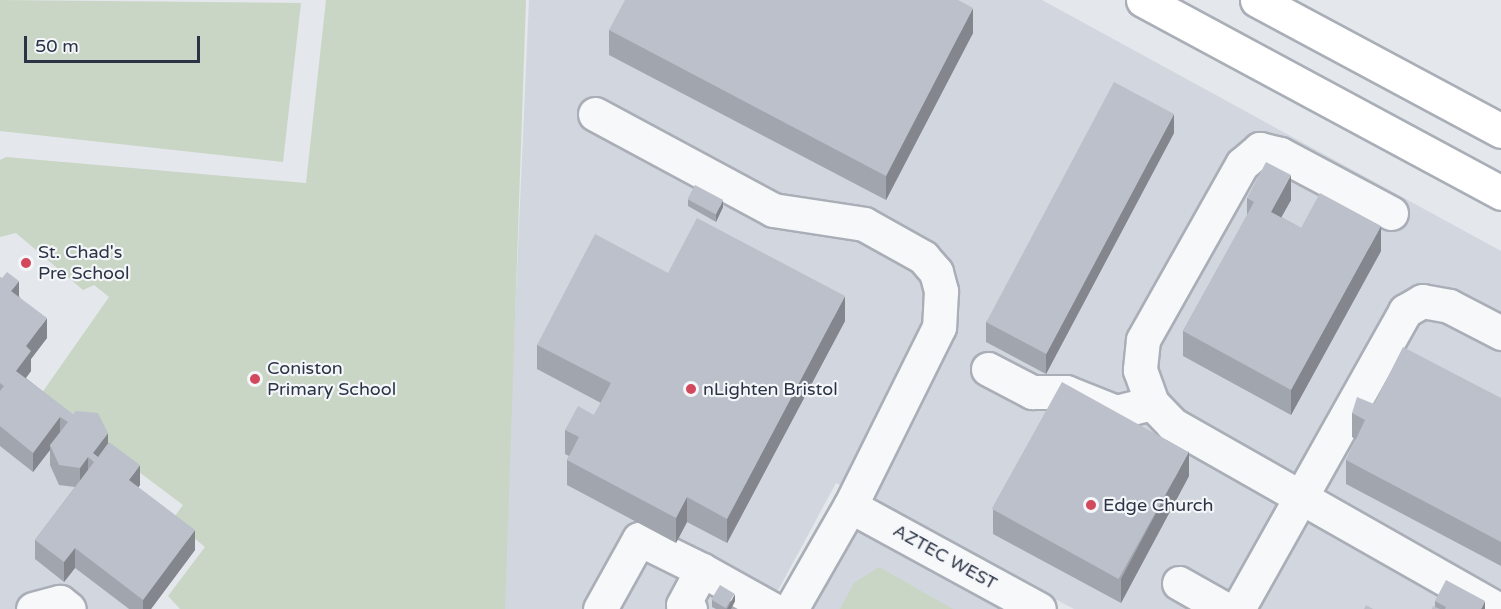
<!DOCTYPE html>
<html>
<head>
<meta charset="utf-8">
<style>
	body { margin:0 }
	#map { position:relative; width:1501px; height:609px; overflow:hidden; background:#e4e7ec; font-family:"Varela Round",sans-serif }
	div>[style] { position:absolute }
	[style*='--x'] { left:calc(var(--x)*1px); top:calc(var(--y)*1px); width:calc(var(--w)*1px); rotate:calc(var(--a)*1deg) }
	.built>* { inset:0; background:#d2d6de }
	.green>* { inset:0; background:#c9d6c5 }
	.roads { filter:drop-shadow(2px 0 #a9aeb7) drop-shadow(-2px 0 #a9aeb7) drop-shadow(0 2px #a9aeb7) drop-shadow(0 -2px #a9aeb7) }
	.minor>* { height:33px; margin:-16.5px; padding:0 16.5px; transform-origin:16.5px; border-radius:16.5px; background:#f7f8fa }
	.highway>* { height:33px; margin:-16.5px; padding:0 16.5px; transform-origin:16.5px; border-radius:16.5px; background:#fff }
	.wall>* { inset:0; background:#a1a5ae }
	.shaded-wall>* { inset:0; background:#83868d }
	.building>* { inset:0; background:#bbc0ca; transform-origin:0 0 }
	.dots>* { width:16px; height:16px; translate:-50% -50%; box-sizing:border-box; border:3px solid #f4f6f9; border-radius:50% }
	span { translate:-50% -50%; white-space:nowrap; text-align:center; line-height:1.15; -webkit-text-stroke:4.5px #f4f6f9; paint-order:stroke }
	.poi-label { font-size:18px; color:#2b3445 }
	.left { translate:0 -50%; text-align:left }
	.street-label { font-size:18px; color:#2b3445 }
	.scale { position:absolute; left:24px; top:36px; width:176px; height:27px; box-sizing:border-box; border:3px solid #2b3445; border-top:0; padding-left:8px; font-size:18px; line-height:21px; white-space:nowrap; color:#2b3445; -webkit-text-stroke:4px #f4f6f9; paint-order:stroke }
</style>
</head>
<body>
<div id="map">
	<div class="built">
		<div style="clip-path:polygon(529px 0,1042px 0,1501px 251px,1501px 609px,1074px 609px,836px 483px,768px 609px,502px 609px)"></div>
		<div style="clip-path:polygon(60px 437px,80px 487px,75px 568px,129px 609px,0 609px,0 446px)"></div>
		<div style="clip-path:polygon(857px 527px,1012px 609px,813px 609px)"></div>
	</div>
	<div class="green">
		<div style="clip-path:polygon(0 0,301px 3px,283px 162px,0 131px)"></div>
		<div style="clip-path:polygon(326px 0,526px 0,505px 609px,180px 609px,168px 596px,205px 547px,172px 520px,183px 505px,39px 397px,109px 297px,94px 285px,83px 290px,16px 233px,0 237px,0 160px,6px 157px,306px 183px)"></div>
		<div style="clip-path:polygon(879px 567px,953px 609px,840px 609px,854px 583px)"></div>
	</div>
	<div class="roads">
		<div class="minor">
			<div style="--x:595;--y:114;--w:202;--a:28.3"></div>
			<div style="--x:773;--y:210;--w:92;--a:8.7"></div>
			<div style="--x:864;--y:224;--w:68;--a:29.2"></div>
			<div style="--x:923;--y:257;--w:20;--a:49"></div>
			<div style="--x:936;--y:272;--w:20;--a:75"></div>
			<div style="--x:941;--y:291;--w:36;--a:93"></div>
			<div style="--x:939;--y:327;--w:200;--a:116.4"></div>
			<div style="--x:850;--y:506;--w:119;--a:119.8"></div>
			<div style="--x:1391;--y:213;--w:126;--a:-152"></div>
			<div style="--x:1280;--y:154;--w:21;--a:-166"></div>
			<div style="--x:1260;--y:149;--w:23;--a:140"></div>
			<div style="--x:1242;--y:164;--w:202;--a:119.4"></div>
			<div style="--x:1143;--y:340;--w:30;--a:96"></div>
			<div style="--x:1140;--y:370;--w:35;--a:70"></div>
			<div style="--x:1152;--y:403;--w:29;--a:46"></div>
			<div style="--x:1172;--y:424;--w:375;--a:29.6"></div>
			<div style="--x:988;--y:369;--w:50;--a:27.6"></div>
			<div style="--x:1032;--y:392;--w:34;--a:0"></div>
			<div style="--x:1066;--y:392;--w:54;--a:21.8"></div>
			<div style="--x:1116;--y:412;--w:37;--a:-14"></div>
			<div style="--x:850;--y:506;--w:215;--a:28.6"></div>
			<div style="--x:1179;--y:583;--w:53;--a:29.5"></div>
			<div style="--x:33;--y:609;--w:28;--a:-15"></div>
			<div style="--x:60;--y:602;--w:11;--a:38"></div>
			<div style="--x:600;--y:609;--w:80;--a:-60.9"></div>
			<div style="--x:639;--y:539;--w:70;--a:26.2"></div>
			<div style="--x:690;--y:609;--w:8;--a:-150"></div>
			<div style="--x:683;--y:605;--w:40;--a:-62"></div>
			<div style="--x:702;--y:570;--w:80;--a:29.1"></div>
			<div style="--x:1238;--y:609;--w:342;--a:-60.7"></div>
			<div style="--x:1405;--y:311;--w:20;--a:-30"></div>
			<div style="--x:1422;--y:301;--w:27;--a:10"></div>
			<div style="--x:1449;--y:306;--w:59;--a:27.4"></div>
		</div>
		<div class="highway">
			<div style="--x:1143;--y:0;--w:407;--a:28.3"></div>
			<div style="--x:1257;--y:0;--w:277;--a:28.2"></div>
		</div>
	</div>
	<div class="wall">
		<div style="clip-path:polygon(609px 30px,973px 33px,886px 200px,609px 55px)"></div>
		<div style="clip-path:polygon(1174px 133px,1046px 374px,986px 342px,986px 322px)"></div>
		<div style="clip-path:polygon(1247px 198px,1291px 200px,1281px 217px,1301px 228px,1381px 251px,1291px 415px,1183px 356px,1183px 331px,1247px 216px)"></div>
		<div style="clip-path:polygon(688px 199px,723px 207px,716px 222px,688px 206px)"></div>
		<div style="clip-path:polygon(668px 273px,845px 321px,727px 543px,687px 522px,676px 543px,567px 485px,567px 460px,569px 456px,565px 454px,565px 430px,594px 415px,601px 403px,537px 369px,537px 345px)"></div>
		<div style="clip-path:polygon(0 277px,19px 296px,47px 338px,31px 359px,31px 371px,26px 378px,108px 443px,140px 485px,138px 487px,195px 550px,151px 609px,129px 609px,75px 568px,64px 582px,35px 559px,35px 540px,75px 487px,59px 485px,50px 465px,50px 450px,33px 472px,0 446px)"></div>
		<div style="clip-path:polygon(1501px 398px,1501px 566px,1346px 484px,1346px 460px,1356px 440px,1352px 437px,1352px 413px,1374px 404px)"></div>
		<div style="clip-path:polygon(1189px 476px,1121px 603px,993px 534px,993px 510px)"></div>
		<div style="clip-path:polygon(712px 600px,735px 601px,731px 609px,716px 609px,712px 607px)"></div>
		<div style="clip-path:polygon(1435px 601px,1485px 609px,1432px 609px,1435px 607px)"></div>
	</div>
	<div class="shaded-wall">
		<div style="clip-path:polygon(973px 8px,973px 33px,886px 200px,886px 176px)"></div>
		<div style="clip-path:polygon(1174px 114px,1174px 133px,1046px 374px,1046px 354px)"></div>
		<div style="clip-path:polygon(1291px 175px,1291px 200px,1271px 236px,1271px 212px)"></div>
		<div style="clip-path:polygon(723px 200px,723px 207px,716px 222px,716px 215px)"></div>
		<div style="clip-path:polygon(1381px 226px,1381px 251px,1291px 415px,1291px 390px)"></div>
		<div style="clip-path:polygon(19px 281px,19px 301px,11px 291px)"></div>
		<div style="clip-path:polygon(845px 296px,845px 321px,727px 543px,727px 519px)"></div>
		<div style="clip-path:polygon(47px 318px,47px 338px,31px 359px,31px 371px,16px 391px,16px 371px,26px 346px)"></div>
		<div style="clip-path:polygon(60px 417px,60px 437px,50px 445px,50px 450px,33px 472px,33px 453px)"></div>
		<div style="clip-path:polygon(108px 433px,108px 453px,94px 462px,93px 453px)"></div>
		<div style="clip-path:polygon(1189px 451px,1189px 476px,1121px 603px,1121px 579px)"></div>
		<div style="clip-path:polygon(88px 457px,88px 477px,80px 487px,80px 468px)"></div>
		<div style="clip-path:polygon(140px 465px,140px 485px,129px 500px,129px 480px)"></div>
		<div style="clip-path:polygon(687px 497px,687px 522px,676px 543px,676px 518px)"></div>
		<div style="clip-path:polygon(195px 530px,195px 550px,151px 609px,143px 609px,143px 600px)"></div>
		<div style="clip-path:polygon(75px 548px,75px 568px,64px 582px,64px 562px)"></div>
		<div style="clip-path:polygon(735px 594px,735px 601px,731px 609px,727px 609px)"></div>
		<div style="clip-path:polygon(1485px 601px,1485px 609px,1481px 609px)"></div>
	</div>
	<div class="building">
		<div style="clip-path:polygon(625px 0,958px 0,973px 8px,886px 176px,609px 30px)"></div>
		<div style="left:1114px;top:82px;width:68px;height:272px;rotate:28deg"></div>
		<div style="clip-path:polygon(1266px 162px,1291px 175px,1271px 212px,1301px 228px,1320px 193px,1381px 226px,1291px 390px,1183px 331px,1254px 202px,1247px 198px)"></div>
		<div style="left:695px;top:185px;width:32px;height:16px;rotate:28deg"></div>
		<div style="clip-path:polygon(697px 218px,845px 296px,727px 519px,687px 497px,676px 518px,567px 460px,579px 437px,565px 430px,578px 406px,594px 415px,611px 383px,537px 345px,595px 234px,668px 273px)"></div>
		<div style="clip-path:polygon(7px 272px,19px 281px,11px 291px,47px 318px,26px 346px,31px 351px,16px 371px,73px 414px,76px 411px,98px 413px,108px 433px,93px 453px,98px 457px,109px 442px,140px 465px,129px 480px,195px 530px,143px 600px,75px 548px,64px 562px,35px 540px,94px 462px,88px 457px,80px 468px,59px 465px,50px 445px,68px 422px,60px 417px,33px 453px,0 426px,0 391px,4px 386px,0 383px,0 277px,2px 278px)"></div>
		<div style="clip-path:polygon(1403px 347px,1501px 398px,1501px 542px,1346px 460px,1365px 420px,1352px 413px,1357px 397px,1374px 404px)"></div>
		<div style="left:1062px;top:382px;width:145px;height:145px;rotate:29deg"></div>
		<div style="clip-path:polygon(1446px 580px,1485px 601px,1481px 609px,1445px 609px,1446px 607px,1435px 601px)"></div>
		<div style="left:720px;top:585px;width:17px;height:17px;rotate:31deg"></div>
		<div style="clip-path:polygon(1366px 605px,1373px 609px,1364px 609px)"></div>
		<div style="clip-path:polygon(1433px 606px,1440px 609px,1432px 609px)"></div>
	</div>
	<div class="dots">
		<div style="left:26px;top:263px;background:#d1495b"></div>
		<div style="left:255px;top:379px;background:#d1495b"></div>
		<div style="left:691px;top:389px;background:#d1495b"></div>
		<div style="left:1091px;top:505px;background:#d1495b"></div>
	</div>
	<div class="poi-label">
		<span class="left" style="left:38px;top:263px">St. Chad's<br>Pre School</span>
		<span class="left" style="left:267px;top:379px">Coniston<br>Primary School</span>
		<span class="left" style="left:703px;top:389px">nLighten Bristol</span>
		<span class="left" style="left:1103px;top:505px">Edge Church</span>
	</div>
	<div class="street-label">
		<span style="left:945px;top:557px;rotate:29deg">AZTEC WEST</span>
	</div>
	<div class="scale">50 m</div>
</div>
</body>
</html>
